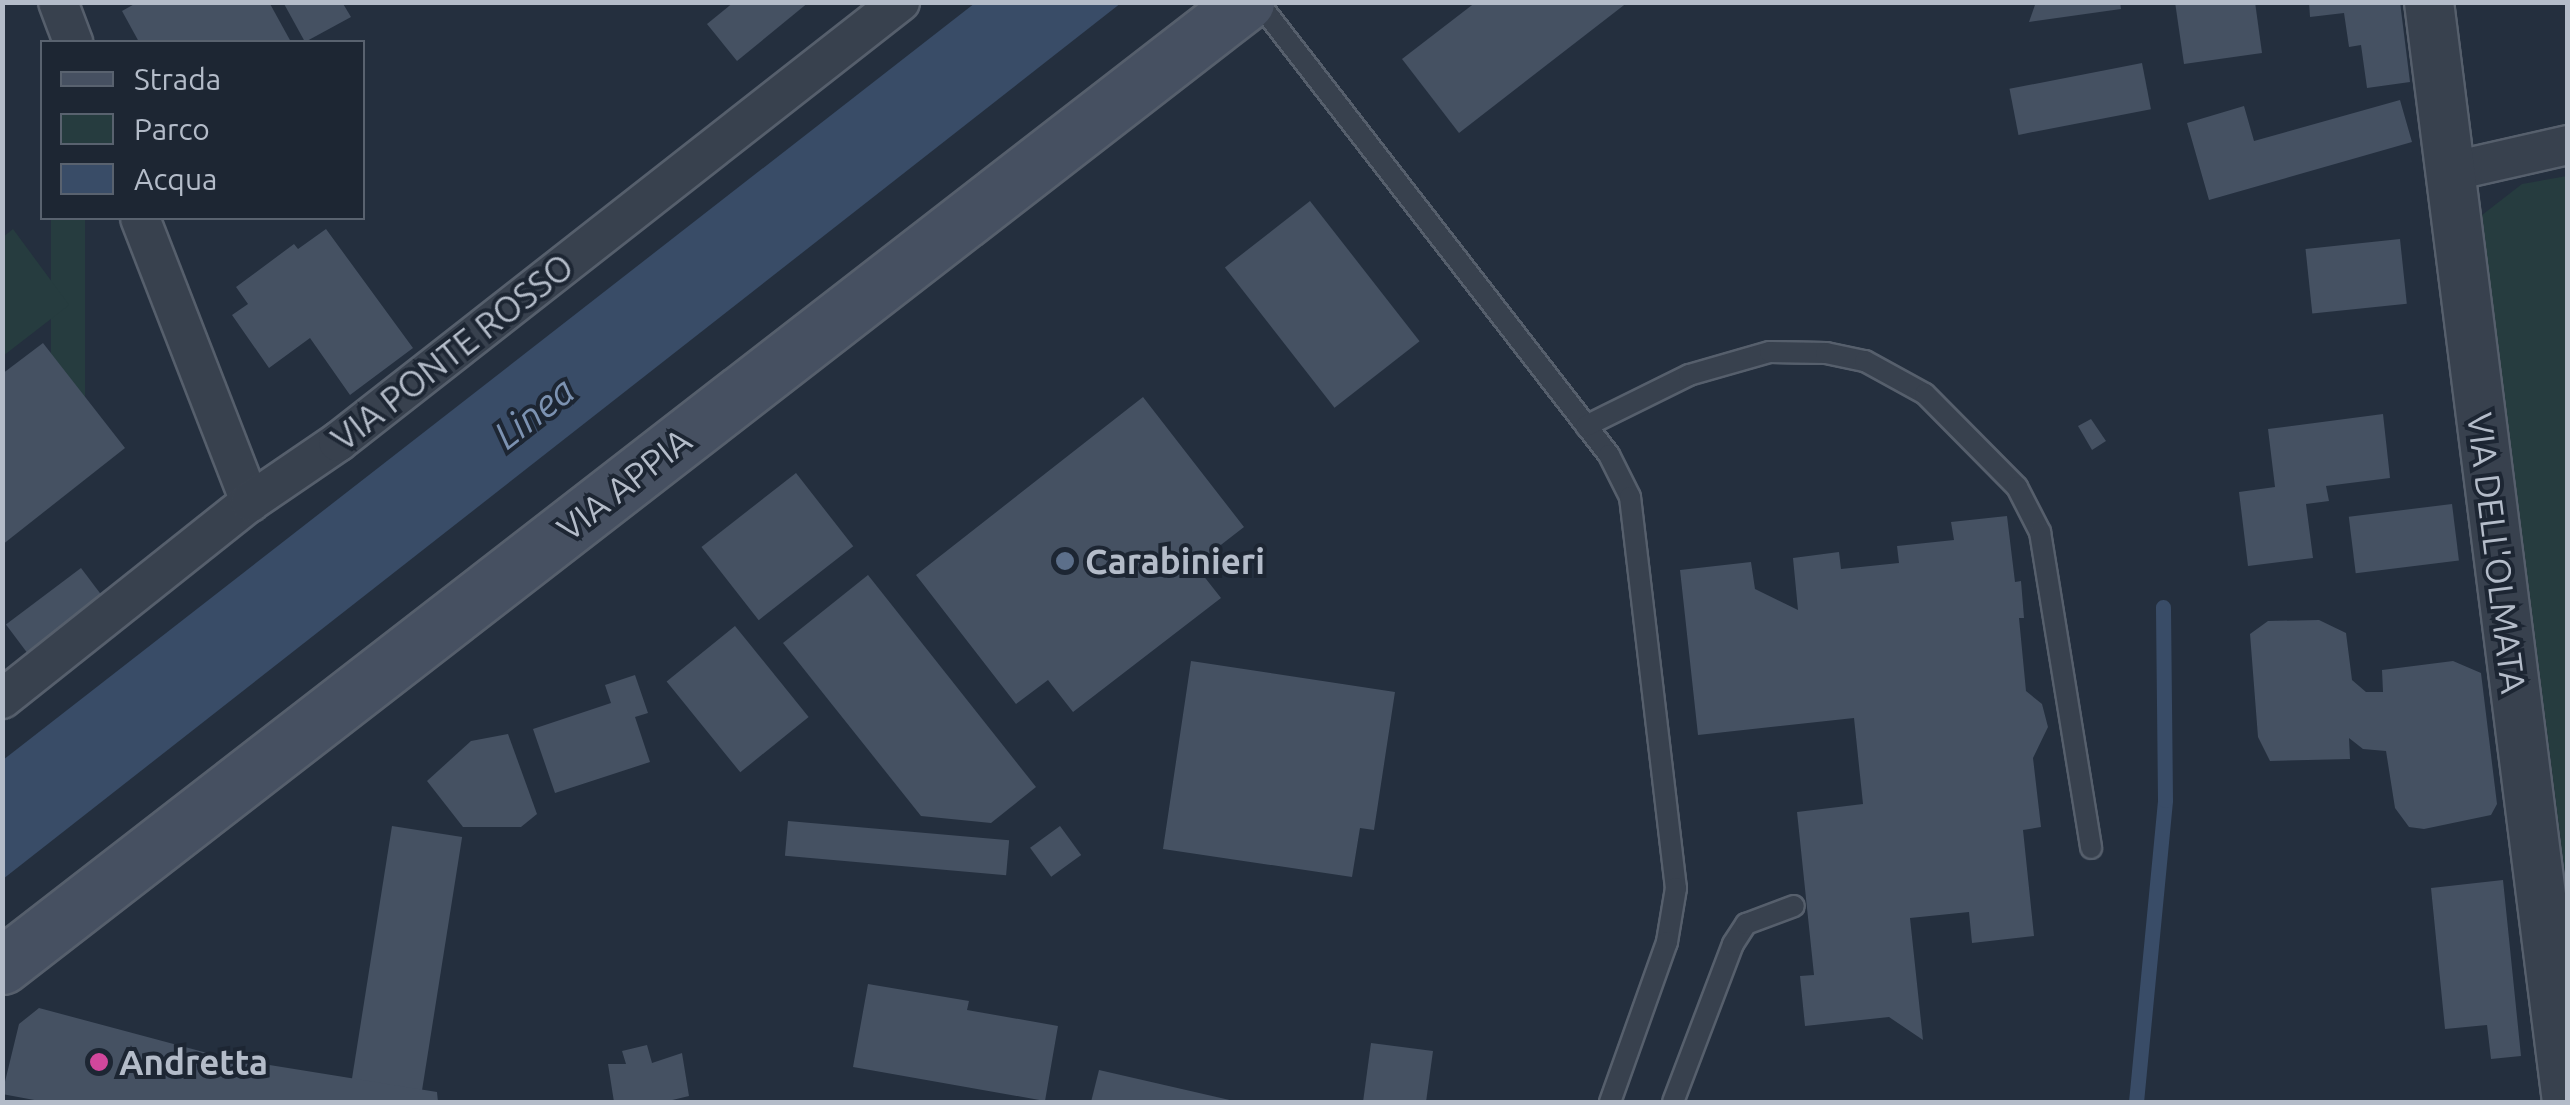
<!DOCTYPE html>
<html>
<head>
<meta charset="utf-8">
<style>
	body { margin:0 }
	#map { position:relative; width:2570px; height:1105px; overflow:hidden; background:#242f3e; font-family:Ubuntu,sans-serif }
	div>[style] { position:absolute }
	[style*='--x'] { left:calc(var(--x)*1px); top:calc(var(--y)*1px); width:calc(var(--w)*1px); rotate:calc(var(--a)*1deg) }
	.green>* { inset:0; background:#263c3f; transform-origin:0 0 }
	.water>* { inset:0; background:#394c67 }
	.stream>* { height:15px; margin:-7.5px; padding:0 7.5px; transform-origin:7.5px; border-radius:7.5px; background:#394c67 }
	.building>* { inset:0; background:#455162; transform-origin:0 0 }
	.roads { filter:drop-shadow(2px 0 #565f6c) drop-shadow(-2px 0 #565f6c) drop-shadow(0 2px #565f6c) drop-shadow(0 -2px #565f6c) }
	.service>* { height:20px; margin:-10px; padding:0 10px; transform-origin:10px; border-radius:10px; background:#38414e }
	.minor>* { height:38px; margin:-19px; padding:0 19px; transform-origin:19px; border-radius:19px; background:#38414e }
	.tertiary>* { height:48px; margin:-24px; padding:0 24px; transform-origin:24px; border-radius:24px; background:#38414e }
	.secondary>* { height:55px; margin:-27.5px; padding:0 27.5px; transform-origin:27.5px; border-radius:27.5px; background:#465061 }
	.dots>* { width:28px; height:28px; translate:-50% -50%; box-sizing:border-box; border:5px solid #1d2633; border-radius:50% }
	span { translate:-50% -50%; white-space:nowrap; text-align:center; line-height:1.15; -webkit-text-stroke:8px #1d2633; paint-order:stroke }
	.street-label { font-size:35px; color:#b4bcc9 }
	.poi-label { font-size:35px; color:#b4bcc9; font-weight:700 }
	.left { translate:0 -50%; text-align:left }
	.water-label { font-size:38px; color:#7c92b1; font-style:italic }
	.frame { position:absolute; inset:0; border:5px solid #b4bcc9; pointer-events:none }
	.legend { position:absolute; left:40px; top:40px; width:325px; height:180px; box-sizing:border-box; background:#1d2633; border:2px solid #59626f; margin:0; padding:12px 18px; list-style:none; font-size:30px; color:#b4bcc9 }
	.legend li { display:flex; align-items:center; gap:20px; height:50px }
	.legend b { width:50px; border:2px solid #59626f }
</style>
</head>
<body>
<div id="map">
	<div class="green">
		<div style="clip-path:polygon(2567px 176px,2568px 176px,2567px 890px,2482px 215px,2522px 184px)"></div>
		<div style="left:51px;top:218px;width:34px;height:225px"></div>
		<div style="clip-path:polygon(13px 229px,69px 305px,3px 356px,3px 237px)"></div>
	</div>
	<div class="water">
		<div style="clip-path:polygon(975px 3px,1121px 3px,3px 879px,3px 760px)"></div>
	</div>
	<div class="stream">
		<div style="--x:2136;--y:1102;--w:303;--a:-84.5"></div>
		<div style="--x:2165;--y:800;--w:193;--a:-90.6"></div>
	</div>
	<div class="building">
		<div style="clip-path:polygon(138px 2px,269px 2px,291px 42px,139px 42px,122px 11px)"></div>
		<div style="clip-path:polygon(283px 2px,342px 2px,351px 17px,305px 42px)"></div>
		<div style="clip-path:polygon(734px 2px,809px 2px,737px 61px,707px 24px)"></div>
		<div style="clip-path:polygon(1476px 2px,1628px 2px,1459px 133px,1402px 59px)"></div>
		<div style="clip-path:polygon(2036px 2px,2120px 2px,2121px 9px,2029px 22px)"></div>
		<div style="clip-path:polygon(2175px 2px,2255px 2px,2262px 53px,2184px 64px)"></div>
		<div style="clip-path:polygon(2309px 2px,2400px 2px,2410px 82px,2367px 88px,2361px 45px,2349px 47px,2344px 13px,2310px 17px)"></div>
		<div style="left:2142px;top:63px;width:47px;height:135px;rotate:79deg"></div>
		<div style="clip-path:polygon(2400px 100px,2412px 142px,2209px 200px,2187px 123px,2244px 106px,2254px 141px)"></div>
		<div style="left:1310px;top:201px;width:178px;height:108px;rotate:52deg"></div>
		<div style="clip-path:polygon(326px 229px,413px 348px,350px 395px,310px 338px,269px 368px,232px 315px,248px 304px,236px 287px,294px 244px,298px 249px)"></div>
		<div style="left:2400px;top:239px;width:65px;height:95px;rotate:84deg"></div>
		<div style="clip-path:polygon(43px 343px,125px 448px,2px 545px,2px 374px)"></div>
		<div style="clip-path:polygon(1143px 397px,1244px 527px,1195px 565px,1221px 598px,1073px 712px,1048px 680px,1016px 704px,916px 575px)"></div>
		<div style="clip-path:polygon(2383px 414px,2390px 478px,2326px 486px,2329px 501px,2306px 504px,2313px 558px,2248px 566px,2239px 492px,2275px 487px,2268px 429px)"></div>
		<div style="clip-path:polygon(2091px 419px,2106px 441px,2092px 450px,2078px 426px)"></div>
		<div style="left:796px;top:473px;width:93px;height:120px;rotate:52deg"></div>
		<div style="left:2452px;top:504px;width:57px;height:104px;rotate:83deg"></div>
		<div style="clip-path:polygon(2007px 516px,2015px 582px,2021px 581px,2024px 618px,2019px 618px,2026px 691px,2042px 704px,2048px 727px,2033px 758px,2041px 827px,2023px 830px,2034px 936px,1972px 943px,1969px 912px,1910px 918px,1923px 1040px,1889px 1017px,1805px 1026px,1800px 976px,1814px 975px,1797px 812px,1863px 804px,1854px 718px,1698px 735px,1680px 570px,1751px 562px,1755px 589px,1798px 610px,1793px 558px,1839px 552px,1841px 569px,1899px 563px,1897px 546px,1954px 540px,1951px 522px)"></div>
		<div style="left:81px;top:568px;width:48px;height:94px;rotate:53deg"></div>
		<div style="clip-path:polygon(868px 575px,1036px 787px,991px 823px,921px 816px,783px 643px)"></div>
		<div style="clip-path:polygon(2319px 620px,2346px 633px,2352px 680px,2366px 692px,2383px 692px,2382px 670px,2453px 661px,2481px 673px,2497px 804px,2491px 815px,2424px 829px,2409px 827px,2395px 808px,2386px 751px,2363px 749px,2349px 738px,2350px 759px,2270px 761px,2258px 737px,2250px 634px,2268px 621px)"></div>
		<div style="left:735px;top:626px;width:117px;height:88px;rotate:51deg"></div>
		<div style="clip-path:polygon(1191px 661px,1395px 692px,1374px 830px,1360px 828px,1352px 877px,1163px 849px)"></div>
		<div style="clip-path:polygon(635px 675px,648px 713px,635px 717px,650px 762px,555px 793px,533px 729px,611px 703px,605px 685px)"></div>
		<div style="clip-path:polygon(508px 734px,537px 814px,521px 827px,463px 827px,427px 781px,471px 741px)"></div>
		<div style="left:788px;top:821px;width:222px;height:35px;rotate:5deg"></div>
		<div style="left:392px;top:826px;width:71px;height:258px;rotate:9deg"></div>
		<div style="left:1060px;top:826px;width:36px;height:37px;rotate:54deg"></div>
		<div style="clip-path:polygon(2503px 880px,2521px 1056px,2491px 1059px,2487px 1025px,2445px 1029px,2431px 888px)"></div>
		<div style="clip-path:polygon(868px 984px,969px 1001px,967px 1010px,1058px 1026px,1045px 1101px,853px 1067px)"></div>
		<div style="clip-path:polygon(39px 1008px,226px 1058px,437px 1092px,438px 1102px,45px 1102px,2px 1094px,19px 1024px)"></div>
		<div style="clip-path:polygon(1371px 1043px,1433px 1051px,1426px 1102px,1363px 1102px)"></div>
		<div style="clip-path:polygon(647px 1045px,652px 1063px,682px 1053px,689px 1096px,664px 1102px,614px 1102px,608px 1064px,626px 1064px,622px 1051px)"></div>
		<div style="clip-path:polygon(1099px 1070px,1234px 1101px,1234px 1102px,1091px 1102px)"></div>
	</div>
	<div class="roads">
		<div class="service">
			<div style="--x:1258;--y:2;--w:573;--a:52.23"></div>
			<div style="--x:1609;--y:455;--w:47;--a:63.4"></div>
			<div style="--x:1630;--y:497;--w:394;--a:83.3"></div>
			<div style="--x:1676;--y:888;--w:55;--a:99.5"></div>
			<div style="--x:1667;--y:942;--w:170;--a:109.6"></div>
			<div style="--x:1586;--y:426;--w:115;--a:-26.3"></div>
			<div style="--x:1689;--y:375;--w:84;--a:-15.9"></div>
			<div style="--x:1770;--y:352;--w:56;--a:1"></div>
			<div style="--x:1826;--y:353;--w:40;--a:12"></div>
			<div style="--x:1865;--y:361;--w:68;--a:28.8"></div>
			<div style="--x:1925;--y:394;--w:131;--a:45.3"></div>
			<div style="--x:2017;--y:487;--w:51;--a:62.9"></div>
			<div style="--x:2040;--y:532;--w:320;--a:80.8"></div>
			<div style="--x:1673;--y:1102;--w:169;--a:-69.2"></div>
			<div style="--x:1733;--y:944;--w:24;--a:-57"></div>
			<div style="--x:1746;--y:924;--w:51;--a:-20.6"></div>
		</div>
		<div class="minor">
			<div style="--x:58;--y:2;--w:43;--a:69.4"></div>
			<div style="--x:2449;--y:172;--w:122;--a:-12.8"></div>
			<div style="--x:140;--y:218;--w:305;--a:68.8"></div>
			<div style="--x:2;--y:699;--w:317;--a:-38.5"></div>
			<div style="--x:250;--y:502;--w:107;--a:-34.3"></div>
			<div style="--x:338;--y:442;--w:714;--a:-38.06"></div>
		</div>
		<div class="tertiary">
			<div style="--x:2429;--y:2;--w:1109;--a:82.85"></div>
		</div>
		<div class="secondary">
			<div style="--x:2;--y:966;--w:1574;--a:-37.77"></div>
		</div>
	</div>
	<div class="dots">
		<div style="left:1065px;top:561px;background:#5c6f8a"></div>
		<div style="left:99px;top:1062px;background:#d1479c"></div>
	</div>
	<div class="street-label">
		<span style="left:452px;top:352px;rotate:-38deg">VIA PONTE ROSSO</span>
		<span style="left:624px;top:484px;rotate:-38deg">VIA APPIA</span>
		<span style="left:2497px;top:553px;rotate:83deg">VIA DELL'OLMATA</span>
	</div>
	<div class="poi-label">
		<span class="left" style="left:1085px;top:561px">Carabinieri</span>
		<span class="left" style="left:119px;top:1062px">Andretta</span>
	</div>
	<div class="water-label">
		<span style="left:534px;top:413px;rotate:-38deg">Linea</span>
	</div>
	<div class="frame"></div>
	<ul class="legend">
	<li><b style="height:12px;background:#465061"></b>Strada</li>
	<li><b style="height:28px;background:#263c3f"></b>Parco</li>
	<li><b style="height:28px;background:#394c67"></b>Acqua</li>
	</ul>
</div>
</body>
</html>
